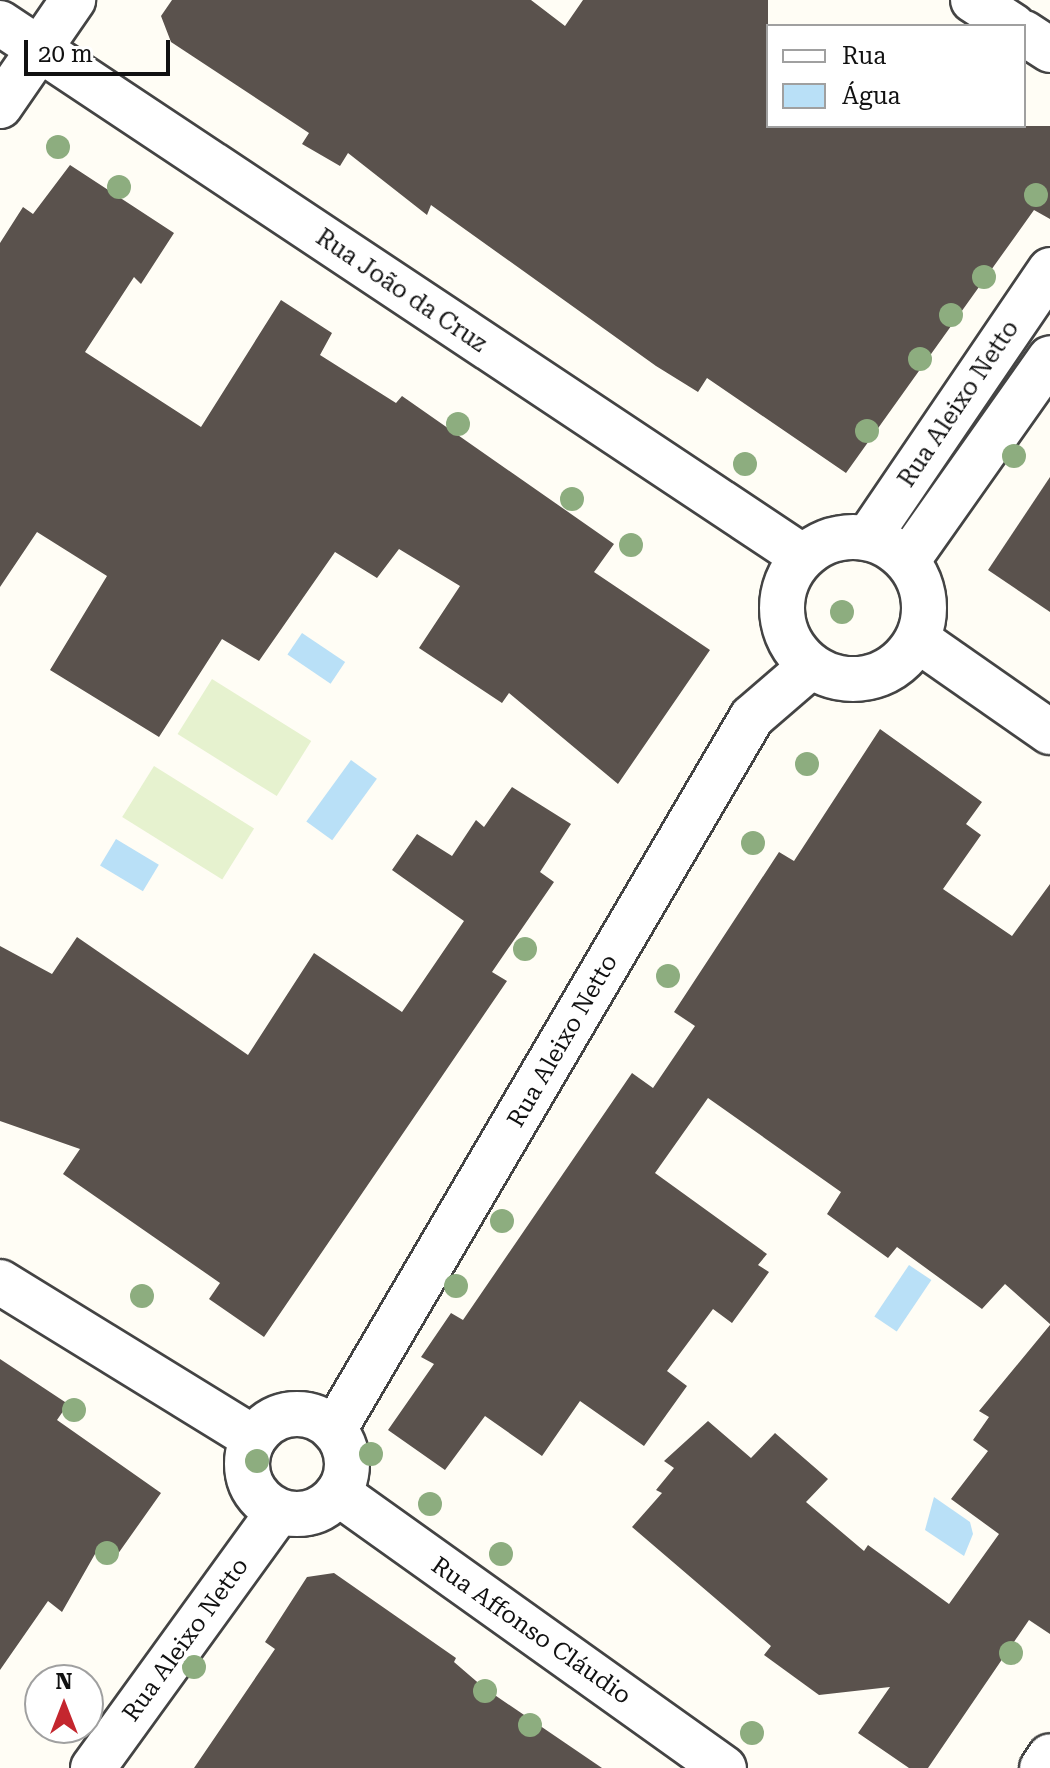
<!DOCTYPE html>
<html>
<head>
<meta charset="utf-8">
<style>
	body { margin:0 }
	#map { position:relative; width:1050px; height:1768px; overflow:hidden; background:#fffdf5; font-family:"Roboto Serif",serif }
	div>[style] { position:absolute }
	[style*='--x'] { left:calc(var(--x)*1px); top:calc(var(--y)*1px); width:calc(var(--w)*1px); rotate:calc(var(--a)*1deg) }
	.pitch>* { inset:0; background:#e6f2cf; transform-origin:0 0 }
	.water>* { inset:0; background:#b9e0f7; transform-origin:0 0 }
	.building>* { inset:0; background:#5a524d }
	.roads { filter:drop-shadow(2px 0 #444) drop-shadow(-2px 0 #444) drop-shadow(0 2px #444) drop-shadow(0 -2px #444) }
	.minor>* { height:44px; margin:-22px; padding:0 22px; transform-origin:22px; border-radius:22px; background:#fff }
	.minor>.ring { margin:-22px; padding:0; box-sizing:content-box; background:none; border:44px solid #fff; border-radius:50% }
	.trees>* { width:24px; height:24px; margin:-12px; border-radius:50%; background:#8dad7f }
	span { translate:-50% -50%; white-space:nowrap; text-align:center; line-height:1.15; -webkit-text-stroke:8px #fff; paint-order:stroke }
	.street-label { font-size:24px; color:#111 }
	.legend { position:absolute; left:766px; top:24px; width:260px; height:104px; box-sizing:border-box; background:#fff; border:2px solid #a0a0a0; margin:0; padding:10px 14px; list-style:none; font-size:24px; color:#111 }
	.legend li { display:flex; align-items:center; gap:16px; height:40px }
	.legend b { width:40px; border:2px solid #a0a0a0 }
	.north { position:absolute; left:24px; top:1664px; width:80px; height:80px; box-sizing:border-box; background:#fff; border:2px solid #a0a0a0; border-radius:50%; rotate:0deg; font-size:22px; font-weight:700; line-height:32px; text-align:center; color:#111 }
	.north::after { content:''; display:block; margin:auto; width:28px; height:36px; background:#c4262e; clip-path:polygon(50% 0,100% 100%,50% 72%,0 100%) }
	.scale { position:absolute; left:24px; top:40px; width:146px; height:36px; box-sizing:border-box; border:4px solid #111; border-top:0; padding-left:10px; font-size:24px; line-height:28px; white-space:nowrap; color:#111; -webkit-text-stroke:6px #fff; paint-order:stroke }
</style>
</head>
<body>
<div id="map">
	<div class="pitch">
		<div style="left:212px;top:679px;width:117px;height:65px;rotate:32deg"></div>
		<div style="left:154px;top:766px;width:118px;height:60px;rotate:32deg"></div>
	</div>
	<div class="water">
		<div style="left:302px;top:633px;width:52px;height:26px;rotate:34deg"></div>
		<div style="left:351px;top:760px;width:32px;height:76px;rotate:36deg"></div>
		<div style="left:116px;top:839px;width:50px;height:31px;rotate:31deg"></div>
		<div style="left:909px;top:1265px;width:27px;height:62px;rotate:34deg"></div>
		<div style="clip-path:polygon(934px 1497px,970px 1522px,973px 1534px,964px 1556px,925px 1530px)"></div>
	</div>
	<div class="building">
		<div style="clip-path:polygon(172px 0,531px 0,565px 26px,583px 0,768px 0,768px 126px,1050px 126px,1050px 219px,1034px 210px,846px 473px,707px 378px,698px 392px,656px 366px,431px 205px,427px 215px,348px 153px,340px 166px,302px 144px,309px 133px,171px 42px,161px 16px)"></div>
		<div style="clip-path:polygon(70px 165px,174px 233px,141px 284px,134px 277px,85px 352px,201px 427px,281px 300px,332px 333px,320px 355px,396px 403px,402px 396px,614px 544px,594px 572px,710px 650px,618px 784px,509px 693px,502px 703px,419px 648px,460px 586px,399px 549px,377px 578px,335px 552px,259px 661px,222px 639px,159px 737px,50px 670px,107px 576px,37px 532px,0 587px,0 243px,23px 207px,33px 214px)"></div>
		<div style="clip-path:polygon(1050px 477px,1050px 612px,988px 570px)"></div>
		<div style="clip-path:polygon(880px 729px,982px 802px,966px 824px,981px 835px,943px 889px,1012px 936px,1050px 884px,1050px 1324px,1005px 1284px,982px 1309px,897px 1247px,888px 1258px,827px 1214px,841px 1192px,708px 1098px,655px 1173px,767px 1254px,758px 1265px,769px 1272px,732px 1323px,713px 1309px,667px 1371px,687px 1386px,644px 1446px,580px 1401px,542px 1456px,485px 1416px,445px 1470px,388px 1430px,434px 1364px,421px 1357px,451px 1313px,463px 1320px,632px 1073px,653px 1088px,695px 1026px,674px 1012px,779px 852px,794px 861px)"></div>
		<div style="clip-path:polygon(512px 787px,571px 824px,540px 872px,554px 882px,492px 972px,507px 981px,264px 1337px,209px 1299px,220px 1283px,63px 1174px,80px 1149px,0 1121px,0 946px,52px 974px,77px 937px,248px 1055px,314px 953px,402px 1012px,464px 921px,392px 870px,417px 834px,452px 856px,476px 820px,484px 827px)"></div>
		<div style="clip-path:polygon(1050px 1325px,1050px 1634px,1029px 1620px,928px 1768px,909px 1768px,858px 1733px,890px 1687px,819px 1695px,764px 1655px,771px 1646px,632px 1527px,662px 1493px,656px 1490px,674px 1468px,664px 1461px,708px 1421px,751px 1458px,775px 1433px,828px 1479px,806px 1502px,864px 1551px,868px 1545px,949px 1604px,999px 1534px,951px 1499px,988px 1451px,973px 1440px,989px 1417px,979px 1411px)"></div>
		<div style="clip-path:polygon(0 1359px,68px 1404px,57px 1420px,161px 1493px,115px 1558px,99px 1547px,62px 1612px,48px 1601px,0 1670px)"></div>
		<div style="clip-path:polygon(334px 1573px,456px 1658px,454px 1662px,483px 1687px,602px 1768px,194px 1768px,275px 1649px,265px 1642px,307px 1577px)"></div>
	</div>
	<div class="roads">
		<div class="minor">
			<div style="--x:973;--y:0;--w:48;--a:33"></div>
			<div style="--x:0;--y:23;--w:964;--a:33.62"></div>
			<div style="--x:1024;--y:33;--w:31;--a:33"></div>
			<div style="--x:0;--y:106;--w:129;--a:-55.4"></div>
			<div class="ring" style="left:782px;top:537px;width:98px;height:98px"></div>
			<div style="--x:868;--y:538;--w:324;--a:-55.8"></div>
			<div style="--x:907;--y:561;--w:248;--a:-54.8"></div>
			<div style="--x:918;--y:640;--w:161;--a:34.9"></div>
			<div style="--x:0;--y:1282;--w:298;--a:31.6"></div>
			<div class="ring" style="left:247px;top:1414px;width:56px;height:56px"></div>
			<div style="--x:334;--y:1430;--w:826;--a:-59.62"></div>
			<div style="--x:752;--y:717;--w:77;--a:-40.8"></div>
			<div style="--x:338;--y:1493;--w:474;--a:35.5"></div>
			<div style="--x:93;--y:1768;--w:317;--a:-54.1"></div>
			<div style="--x:1042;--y:1768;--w:14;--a:-56"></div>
		</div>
	</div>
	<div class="trees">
		<div style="left:58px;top:147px"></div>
		<div style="left:119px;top:187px"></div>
		<div style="left:1036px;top:195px"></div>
		<div style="left:984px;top:277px"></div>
		<div style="left:951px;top:315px"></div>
		<div style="left:920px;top:359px"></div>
		<div style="left:458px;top:424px"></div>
		<div style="left:867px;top:431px"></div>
		<div style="left:1014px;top:456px"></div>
		<div style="left:745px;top:464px"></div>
		<div style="left:572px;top:499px"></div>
		<div style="left:631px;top:545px"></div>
		<div style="left:842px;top:612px"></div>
		<div style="left:807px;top:764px"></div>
		<div style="left:753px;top:843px"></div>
		<div style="left:525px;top:949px"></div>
		<div style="left:668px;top:976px"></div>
		<div style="left:502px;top:1221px"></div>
		<div style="left:456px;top:1286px"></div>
		<div style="left:142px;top:1296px"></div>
		<div style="left:74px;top:1410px"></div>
		<div style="left:371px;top:1454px"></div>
		<div style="left:257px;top:1461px"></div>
		<div style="left:430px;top:1504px"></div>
		<div style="left:107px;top:1553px"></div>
		<div style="left:501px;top:1554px"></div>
		<div style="left:1011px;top:1653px"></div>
		<div style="left:194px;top:1667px"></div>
		<div style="left:485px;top:1691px"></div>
		<div style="left:530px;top:1725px"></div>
		<div style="left:752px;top:1733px"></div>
	</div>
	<div class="street-label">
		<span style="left:401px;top:291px;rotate:34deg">Rua João da Cruz</span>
		<span style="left:959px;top:404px;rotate:-56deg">Rua Aleixo Netto</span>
		<span style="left:563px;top:1041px;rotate:-60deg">Rua Aleixo Netto</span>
		<span style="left:531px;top:1631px;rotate:35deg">Rua Affonso Cláudio</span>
		<span style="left:186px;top:1640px;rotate:-54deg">Rua Aleixo Netto</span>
	</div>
	<ul class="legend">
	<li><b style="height:10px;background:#fff"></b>Rua</li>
	<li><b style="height:22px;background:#b9e0f7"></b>Água</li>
	</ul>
	<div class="north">N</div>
	<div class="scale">20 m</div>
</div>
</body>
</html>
